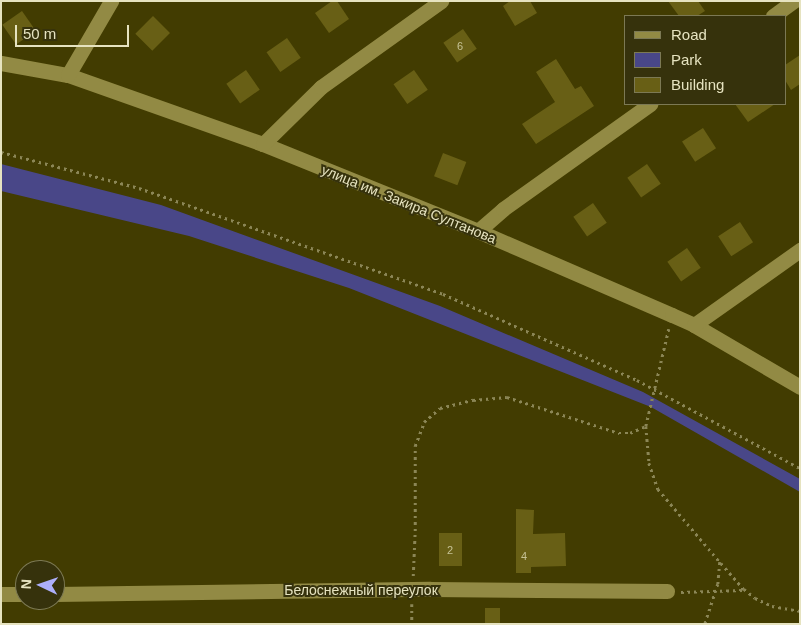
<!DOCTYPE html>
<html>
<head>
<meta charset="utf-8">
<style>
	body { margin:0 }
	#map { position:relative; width:801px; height:625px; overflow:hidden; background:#423c01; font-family:Helvetica,sans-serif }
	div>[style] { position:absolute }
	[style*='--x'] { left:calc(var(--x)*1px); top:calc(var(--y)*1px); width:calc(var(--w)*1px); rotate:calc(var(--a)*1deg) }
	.green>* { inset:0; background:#494788 }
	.building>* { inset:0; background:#685f15; transform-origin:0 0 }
	.path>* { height:2.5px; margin-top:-1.25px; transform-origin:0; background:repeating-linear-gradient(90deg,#8b8656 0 2.5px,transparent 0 6.5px) }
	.minor>* { height:15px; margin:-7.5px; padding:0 7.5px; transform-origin:7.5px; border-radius:7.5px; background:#928a44 }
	span { translate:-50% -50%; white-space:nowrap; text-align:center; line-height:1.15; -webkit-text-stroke:4px #36320c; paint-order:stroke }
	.number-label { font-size:11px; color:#c6c295 }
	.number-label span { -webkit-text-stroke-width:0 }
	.street-label { font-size:14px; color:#e6e3c0 }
	.frame { position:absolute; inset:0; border:2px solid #e6e3c0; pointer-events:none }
	.legend { position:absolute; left:624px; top:15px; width:162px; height:90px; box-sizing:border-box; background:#36320c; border:1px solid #7c7954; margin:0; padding:6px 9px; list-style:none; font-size:15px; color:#e6e3c0 }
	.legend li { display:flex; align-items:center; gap:10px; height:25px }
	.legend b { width:25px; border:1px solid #7c7954 }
	.north { position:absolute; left:15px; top:560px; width:50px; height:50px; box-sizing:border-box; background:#36320c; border:1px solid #7c7954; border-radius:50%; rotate:273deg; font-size:14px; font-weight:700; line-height:20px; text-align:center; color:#e6e3c0 }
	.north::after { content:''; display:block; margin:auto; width:18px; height:22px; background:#adaffb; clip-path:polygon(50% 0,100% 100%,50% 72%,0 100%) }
	.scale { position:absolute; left:15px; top:25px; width:114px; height:22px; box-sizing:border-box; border:2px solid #e6e3c0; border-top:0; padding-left:6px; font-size:15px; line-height:18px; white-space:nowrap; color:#e6e3c0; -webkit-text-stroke:4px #36320c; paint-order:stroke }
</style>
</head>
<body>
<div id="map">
	<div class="green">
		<div style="clip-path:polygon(1px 164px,161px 205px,440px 306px,643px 392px,800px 479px,800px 492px,651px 407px,349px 288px,189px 236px,1px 191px)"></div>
	</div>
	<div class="building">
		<div style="clip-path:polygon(332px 1px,337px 1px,349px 19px,329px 33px,315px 13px)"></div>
		<div style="clip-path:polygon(510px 1px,530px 1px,537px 13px,515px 26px,503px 6px)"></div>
		<div style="clip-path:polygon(668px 1px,698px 1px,705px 11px,697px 16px,679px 16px)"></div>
		<div style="left:22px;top:11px;width:24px;height:24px;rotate:55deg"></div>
		<div style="left:153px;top:16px;width:24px;height:25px;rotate:45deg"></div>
		<div style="left:463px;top:29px;width:24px;height:24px;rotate:55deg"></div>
		<div style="left:287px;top:38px;width:24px;height:25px;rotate:55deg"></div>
		<div style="clip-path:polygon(800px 55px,800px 84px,791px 90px,785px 80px,785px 65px)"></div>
		<div style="clip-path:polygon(556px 59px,575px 89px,581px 86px,594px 106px,536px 144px,522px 124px,555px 102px,536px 72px)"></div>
		<div style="left:246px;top:70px;width:24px;height:24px;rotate:55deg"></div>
		<div style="left:414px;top:70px;width:24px;height:25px;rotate:55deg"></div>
		<div style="clip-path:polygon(735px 104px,775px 104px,748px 122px)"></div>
		<div style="left:703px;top:128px;width:24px;height:25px;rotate:57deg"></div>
		<div style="left:443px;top:153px;width:25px;height:25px;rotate:21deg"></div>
		<div style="left:647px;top:164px;width:24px;height:24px;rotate:55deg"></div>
		<div style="left:593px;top:203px;width:24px;height:24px;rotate:55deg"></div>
		<div style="left:740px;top:222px;width:24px;height:26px;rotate:57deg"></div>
		<div style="left:687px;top:248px;width:24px;height:24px;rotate:55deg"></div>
		<div style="clip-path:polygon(516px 509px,534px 510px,533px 534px,565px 533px,566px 566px,531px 567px,531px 573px,516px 573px)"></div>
		<div style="left:439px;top:533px;width:23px;height:33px"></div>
		<div style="left:485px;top:608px;width:15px;height:16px"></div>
	</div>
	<div class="path">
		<div style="--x:1;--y:152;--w:143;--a:14.6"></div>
		<div style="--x:139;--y:188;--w:322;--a:19.2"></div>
		<div style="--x:443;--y:294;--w:212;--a:23.9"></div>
		<div style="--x:637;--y:380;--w:185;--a:28.4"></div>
		<div style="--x:669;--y:329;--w:100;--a:103.3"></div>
		<div style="--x:646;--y:426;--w:37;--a:85"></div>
		<div style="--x:649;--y:463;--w:28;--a:71"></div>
		<div style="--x:658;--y:489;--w:96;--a:49.7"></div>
		<div style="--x:720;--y:562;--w:22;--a:95"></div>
		<div style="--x:718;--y:584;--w:42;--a:108"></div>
		<div style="--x:721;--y:563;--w:35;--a:49"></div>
		<div style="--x:744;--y:589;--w:14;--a:39"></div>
		<div style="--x:755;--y:598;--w:19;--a:25"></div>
		<div style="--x:772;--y:606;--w:28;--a:10"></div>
		<div style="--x:413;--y:576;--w:45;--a:-87.5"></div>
		<div style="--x:415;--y:531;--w:85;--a:-90"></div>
		<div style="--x:415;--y:446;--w:26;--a:-69"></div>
		<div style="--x:424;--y:422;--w:21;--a:-41"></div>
		<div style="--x:440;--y:408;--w:34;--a:-14"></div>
		<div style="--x:473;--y:400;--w:34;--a:-5"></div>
		<div style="--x:507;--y:397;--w:118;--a:17.8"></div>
		<div style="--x:619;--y:433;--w:11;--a:0"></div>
		<div style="--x:630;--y:433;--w:17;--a:-24"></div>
		<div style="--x:681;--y:592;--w:62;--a:-1.8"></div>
		<div style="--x:412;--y:604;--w:20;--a:90"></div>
	</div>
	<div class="minor">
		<div style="--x:773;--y:16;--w:26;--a:-36"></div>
		<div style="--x:1;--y:63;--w:68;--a:10.2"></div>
		<div style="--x:68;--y:75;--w:207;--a:19.5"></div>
		<div style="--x:263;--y:144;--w:232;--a:22"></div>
		<div style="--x:478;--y:231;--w:211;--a:23.4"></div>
		<div style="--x:672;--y:315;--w:24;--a:24"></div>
		<div style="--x:694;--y:325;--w:123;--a:30.3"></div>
		<div style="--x:68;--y:75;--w:86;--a:-59.8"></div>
		<div style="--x:263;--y:144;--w:81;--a:-44.5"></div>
		<div style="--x:321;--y:87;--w:148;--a:-35.6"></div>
		<div style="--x:478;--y:231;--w:33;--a:-41"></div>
		<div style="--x:503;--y:209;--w:181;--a:-35.5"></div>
		<div style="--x:694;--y:325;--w:130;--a:-35.3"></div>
		<div style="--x:1;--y:594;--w:24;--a:0"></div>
		<div style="--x:55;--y:594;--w:375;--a:-0.8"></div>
		<div style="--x:430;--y:589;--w:237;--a:0.5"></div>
	</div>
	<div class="number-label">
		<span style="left:460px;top:46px">6</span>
		<span style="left:450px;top:550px">2</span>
		<span style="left:524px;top:556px">4</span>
	</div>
	<div class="street-label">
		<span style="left:409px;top:204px;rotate:22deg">улица им. Закира Султанова</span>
		<span style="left:361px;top:590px">Белоснежный переулок</span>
	</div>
	<div class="frame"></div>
	<ul class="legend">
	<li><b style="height:6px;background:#928a44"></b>Road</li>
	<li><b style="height:14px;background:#494788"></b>Park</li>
	<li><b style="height:14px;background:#685f15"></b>Building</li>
	</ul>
	<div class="north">N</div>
	<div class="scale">50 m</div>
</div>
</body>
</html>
